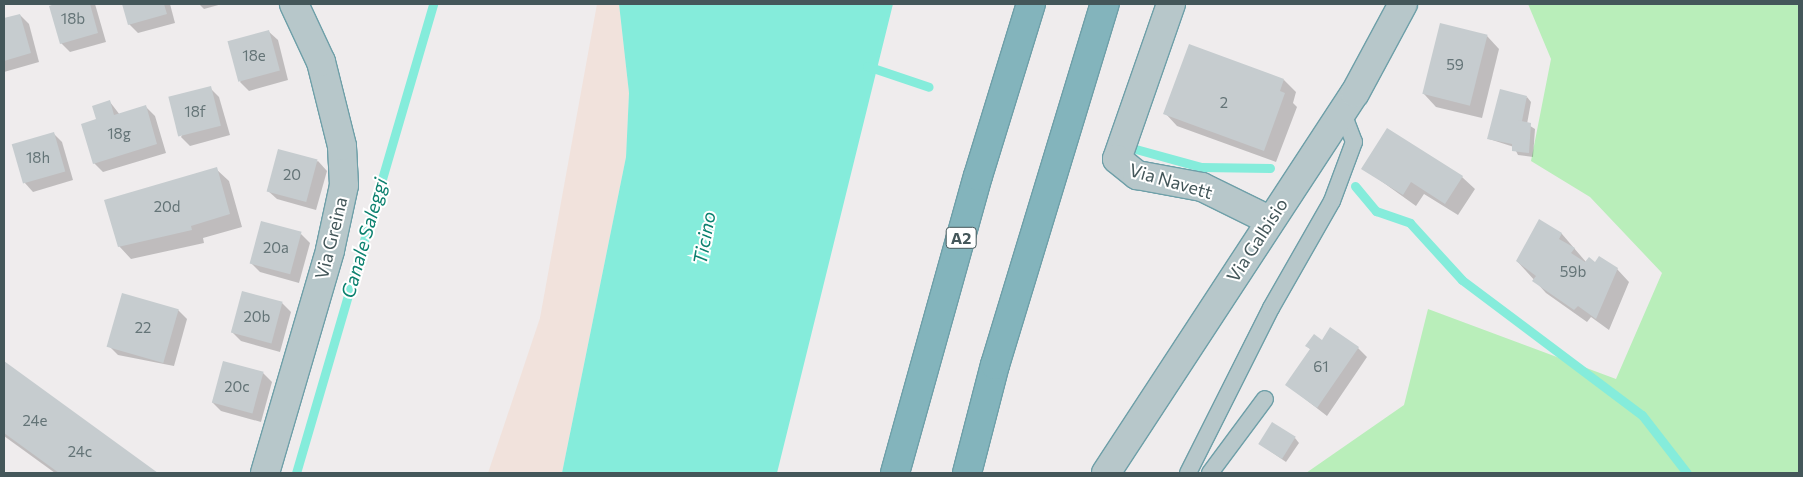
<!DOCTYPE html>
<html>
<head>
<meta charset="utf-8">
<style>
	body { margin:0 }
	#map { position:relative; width:1803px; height:477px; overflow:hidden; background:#efeced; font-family:Commissioner,sans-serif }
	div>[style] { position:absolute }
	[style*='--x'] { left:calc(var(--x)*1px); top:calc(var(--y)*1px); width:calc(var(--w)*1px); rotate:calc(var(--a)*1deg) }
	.green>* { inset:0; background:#b9eeba }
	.sand>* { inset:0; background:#f1e2dc }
	.water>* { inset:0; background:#85ecdb }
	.shadow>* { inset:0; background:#0003 }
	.stream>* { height:9px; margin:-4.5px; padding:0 4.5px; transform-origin:4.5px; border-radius:4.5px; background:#85ecdb }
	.building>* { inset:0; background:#c6cccf; transform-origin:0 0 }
	.roads { filter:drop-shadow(1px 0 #6e9fa8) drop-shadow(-1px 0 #6e9fa8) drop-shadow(0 1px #6e9fa8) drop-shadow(0 -1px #6e9fa8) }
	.service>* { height:16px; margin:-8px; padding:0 8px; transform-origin:8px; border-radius:8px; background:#b7c7ca }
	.minor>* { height:28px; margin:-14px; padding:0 14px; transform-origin:14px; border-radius:14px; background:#b7c7ca }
	.tertiary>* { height:28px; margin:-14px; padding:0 14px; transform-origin:14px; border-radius:14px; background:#b7c7ca }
	.motorway>* { height:28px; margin:-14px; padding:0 14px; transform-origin:14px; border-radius:14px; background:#83b4bc }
	span { translate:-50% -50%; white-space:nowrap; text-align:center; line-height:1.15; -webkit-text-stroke:4px #fff; paint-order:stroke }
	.number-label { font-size:15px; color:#647477 }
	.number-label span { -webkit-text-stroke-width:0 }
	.shield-label span { padding:1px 4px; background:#fff; border:1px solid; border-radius:4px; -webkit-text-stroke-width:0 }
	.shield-label { font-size:16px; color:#44575a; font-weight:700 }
	.street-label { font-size:18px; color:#44575a }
	.water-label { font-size:19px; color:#0c816f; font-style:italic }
	.frame { position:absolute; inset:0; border:5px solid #44575a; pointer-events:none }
</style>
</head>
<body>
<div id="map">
	<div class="green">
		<div style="clip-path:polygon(1528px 4px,1799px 4px,1799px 473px,1306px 473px,1404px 405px,1428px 309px,1616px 379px,1662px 273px,1590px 197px,1531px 161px,1551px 59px)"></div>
	</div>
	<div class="sand">
		<div style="clip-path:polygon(597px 4px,619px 4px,629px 93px,626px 157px,562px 473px,488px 473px,540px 318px)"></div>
	</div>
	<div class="water">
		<div style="clip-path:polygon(619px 4px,893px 4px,777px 473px,562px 473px,626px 157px,629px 93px)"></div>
	</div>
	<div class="shadow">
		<div style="clip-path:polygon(60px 4px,95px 4px,106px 42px,70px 52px,61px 43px,51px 6px)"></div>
		<div style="clip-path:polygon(123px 4px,170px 4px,175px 23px,138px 33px,129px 24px)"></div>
		<div style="clip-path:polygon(199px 4px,222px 4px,204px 9px)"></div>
		<div style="clip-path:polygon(20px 15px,29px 24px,39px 62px,4px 72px,4px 20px)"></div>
		<div style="clip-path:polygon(1441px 25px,1487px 36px,1499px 49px,1482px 118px,1436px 107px,1424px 94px)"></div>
		<div style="clip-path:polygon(268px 31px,278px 40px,288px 80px,249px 91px,240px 82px)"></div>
		<div style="clip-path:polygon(1284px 80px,1296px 92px,1293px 103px,1297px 107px,1276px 162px,1177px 126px,1165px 113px)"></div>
		<div style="clip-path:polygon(210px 88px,219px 97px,230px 135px,190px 146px,181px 137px)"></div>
		<div style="clip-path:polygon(1527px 97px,1531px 102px,1527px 124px,1535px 129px,1533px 157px,1518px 155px,1514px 147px,1489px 139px)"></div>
		<div style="clip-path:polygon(110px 102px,120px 115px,146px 107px,155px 116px,166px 153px,103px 172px,94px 163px,98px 120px)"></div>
		<div style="clip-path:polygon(53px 133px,62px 142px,73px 180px,33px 192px,24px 182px)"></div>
		<div style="clip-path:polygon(318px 161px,327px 171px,316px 210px,277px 199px,267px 190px)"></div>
		<div style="clip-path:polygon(1363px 168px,1462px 177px,1475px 189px,1458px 215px,1424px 194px,1416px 206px)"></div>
		<div style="clip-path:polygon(216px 169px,229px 181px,242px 227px,203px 238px,204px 243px,131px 259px,119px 246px)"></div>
		<div style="clip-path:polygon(1540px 221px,1562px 234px,1586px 262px,1617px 269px,1629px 282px,1609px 330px,1591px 317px,1587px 322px,1546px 293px,1517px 261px)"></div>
		<div style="clip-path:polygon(301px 234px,310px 243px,299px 283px,260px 272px,251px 263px)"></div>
		<div style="clip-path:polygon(282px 303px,291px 312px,280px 352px,241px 341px,232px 332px)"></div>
		<div style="clip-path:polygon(178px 310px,187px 319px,174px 366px,118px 355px,109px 346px)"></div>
		<div style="clip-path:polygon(1323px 342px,1358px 348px,1367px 357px,1327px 416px,1287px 385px,1311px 350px,1307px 346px)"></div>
		<div style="clip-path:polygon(4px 362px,155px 473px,55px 473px,4px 436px)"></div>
		<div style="clip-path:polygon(263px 373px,272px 382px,261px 422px,221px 411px,212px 402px)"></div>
		<div style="clip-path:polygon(1295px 438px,1299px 443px,1286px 462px,1260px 444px)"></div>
	</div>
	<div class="stream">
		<div style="--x:867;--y:66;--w:65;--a:18.7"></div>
		<div style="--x:1132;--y:148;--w:72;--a:15.4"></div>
		<div style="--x:1201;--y:167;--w:69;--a:0.8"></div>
		<div style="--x:1355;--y:186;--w:33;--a:50"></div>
		<div style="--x:1376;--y:211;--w:36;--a:19"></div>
		<div style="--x:1410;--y:223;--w:77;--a:47.6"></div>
		<div style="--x:1462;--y:280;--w:225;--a:36.9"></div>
		<div style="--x:1642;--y:415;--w:73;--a:52.2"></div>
		<div style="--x:296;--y:473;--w:489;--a:-73.7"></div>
	</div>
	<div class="building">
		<div style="clip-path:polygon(55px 4px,90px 4px,98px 33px,60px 44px,49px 6px)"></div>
		<div style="clip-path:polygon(122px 4px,164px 4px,167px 14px,128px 25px)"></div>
		<div style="clip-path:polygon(20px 14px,31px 53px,4px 61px,4px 18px)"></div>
		<div style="left:1440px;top:23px;width:49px;height:73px;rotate:14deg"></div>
		<div style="left:269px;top:30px;width:42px;height:43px;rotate:75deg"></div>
		<div style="clip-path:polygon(1189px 44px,1284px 79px,1280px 91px,1285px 93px,1264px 151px,1163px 114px)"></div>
		<div style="left:211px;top:86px;width:41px;height:44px;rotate:76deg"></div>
		<div style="clip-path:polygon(1500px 89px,1527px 96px,1522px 121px,1513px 119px,1531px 123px,1529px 153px,1512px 151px,1512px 144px,1487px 139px)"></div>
		<div style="clip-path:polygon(110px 100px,114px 115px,146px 105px,157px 144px,93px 164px,81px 124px,96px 119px,92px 106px)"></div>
		<div style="clip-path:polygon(1387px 128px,1463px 176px,1445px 204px,1411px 182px,1403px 195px,1361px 169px)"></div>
		<div style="left:54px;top:132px;width:41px;height:44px;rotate:74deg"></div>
		<div style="left:278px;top:149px;width:41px;height:44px;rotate:15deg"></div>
		<div style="clip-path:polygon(217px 167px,230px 214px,191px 226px,192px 230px,118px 247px,104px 200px)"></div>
		<div style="clip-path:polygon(1539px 219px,1562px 233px,1559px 239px,1575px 248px,1571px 253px,1585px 262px,1589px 257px,1595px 262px,1599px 256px,1618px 268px,1596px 319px,1578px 306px,1574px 310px,1532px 281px,1536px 276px,1516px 261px)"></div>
		<div style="left:261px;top:221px;width:42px;height:44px;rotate:15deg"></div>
		<div style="left:242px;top:291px;width:42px;height:43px;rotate:15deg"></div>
		<div style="left:122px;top:293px;width:59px;height:56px;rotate:16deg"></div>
		<div style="clip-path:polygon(1330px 327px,1359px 347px,1317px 408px,1285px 385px,1310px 349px,1305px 346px,1314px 334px,1322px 340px)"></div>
		<div style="clip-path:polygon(4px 361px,158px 473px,59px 473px,4px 433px)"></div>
		<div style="left:223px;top:361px;width:42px;height:43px;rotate:15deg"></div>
		<div style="left:1272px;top:422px;width:28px;height:26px;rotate:32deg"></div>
	</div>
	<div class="roads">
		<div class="service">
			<div style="--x:1188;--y:473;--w:185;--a:-63.3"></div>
			<div style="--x:1271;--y:308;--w:123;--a:-60.3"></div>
			<div style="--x:1332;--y:201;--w:63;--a:-69.6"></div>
			<div style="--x:1354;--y:142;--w:33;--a:-111"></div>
			<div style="--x:1210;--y:473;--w:92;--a:-53.4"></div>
		</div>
		<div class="minor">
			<div style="--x:1171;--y:4;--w:164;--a:109.2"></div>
			<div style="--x:1117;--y:159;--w:26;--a:39"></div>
			<div style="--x:1137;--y:175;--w:66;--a:10.5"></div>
			<div style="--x:1202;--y:187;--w:75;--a:26.2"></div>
			<div style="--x:265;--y:473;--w:232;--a:-73.7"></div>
			<div style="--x:330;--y:250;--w:66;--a:-77.8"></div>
			<div style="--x:344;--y:185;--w:39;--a:-93"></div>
			<div style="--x:342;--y:146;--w:87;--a:-104"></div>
			<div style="--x:321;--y:62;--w:64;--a:-115"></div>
		</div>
		<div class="tertiary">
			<div style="--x:1106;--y:473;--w:454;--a:-56.8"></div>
			<div style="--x:1355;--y:93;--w:101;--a:-61.7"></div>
		</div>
		<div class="motorway">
			<div style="--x:895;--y:473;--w:308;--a:-74.4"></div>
			<div style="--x:978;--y:176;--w:180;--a:-72.9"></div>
			<div style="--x:967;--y:473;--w:112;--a:-75.5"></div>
			<div style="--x:995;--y:365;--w:377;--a:-73.1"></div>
		</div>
	</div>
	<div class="number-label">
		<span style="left:73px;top:19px">18b</span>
		<span style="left:254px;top:56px">18e</span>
		<span style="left:1455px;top:65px">59</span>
		<span style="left:1224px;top:103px">2</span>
		<span style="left:195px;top:112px">18f</span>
		<span style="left:119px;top:134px">18g</span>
		<span style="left:38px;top:158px">18h</span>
		<span style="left:292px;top:175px">20</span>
		<span style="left:167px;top:207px">20d</span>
		<span style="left:276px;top:248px">20a</span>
		<span style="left:1573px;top:272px">59b</span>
		<span style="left:257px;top:317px">20b</span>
		<span style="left:143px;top:328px">22</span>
		<span style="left:1321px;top:367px">61</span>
		<span style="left:237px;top:387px">20c</span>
		<span style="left:35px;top:421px">24e</span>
		<span style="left:80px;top:452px">24c</span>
	</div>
	<div class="shield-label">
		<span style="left:961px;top:238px">A2</span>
	</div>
	<div class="street-label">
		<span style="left:1171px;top:181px;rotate:16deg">Via Navett</span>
		<span style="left:331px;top:238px;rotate:-76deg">Via Greina</span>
		<span style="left:1257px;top:240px;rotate:-57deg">Via Galbisio</span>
	</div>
	<div class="water-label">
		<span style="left:364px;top:238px;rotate:-74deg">Canale Saleggi</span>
		<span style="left:704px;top:238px;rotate:-80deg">Ticino</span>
	</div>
	<div class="frame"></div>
</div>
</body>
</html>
